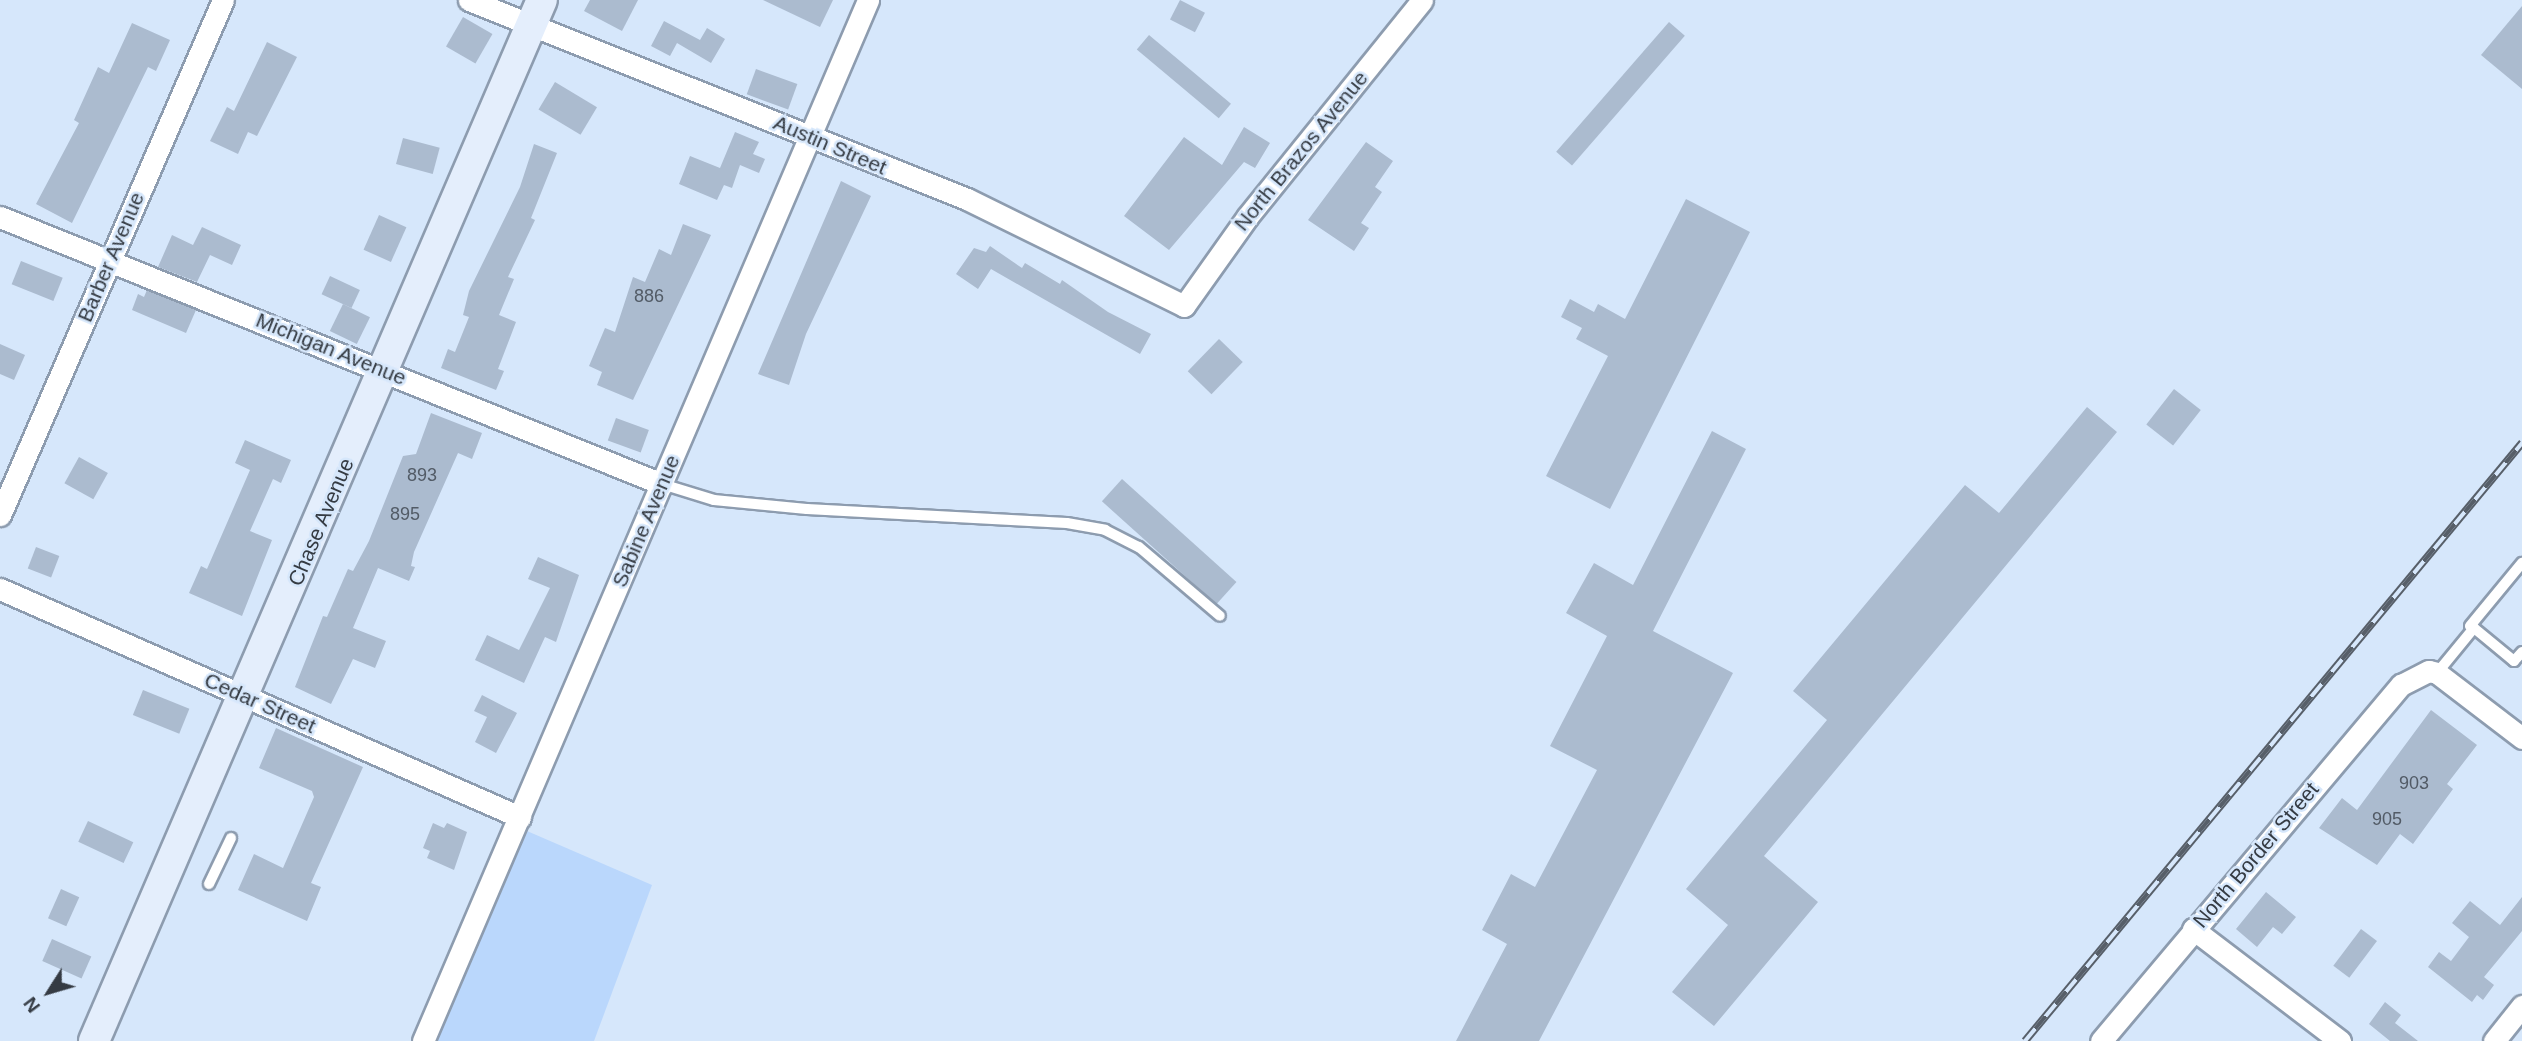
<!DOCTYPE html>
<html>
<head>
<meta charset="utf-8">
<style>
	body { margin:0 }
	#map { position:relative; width:2522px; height:1041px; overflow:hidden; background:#d6e7fb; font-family:Helvetica,sans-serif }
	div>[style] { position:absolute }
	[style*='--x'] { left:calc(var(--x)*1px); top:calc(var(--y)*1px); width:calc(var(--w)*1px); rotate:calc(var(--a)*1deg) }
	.green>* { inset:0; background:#bad7fc }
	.building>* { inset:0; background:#abbbcf; transform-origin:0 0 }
	.roads { filter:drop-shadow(2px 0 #8d9caf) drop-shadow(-2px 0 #8d9caf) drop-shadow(0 2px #8d9caf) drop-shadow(0 -2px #8d9caf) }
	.lane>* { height:10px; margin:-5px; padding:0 5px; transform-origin:5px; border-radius:5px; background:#fff }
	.street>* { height:21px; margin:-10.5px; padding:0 10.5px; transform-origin:10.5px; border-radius:10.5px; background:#fff }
	.secondary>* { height:30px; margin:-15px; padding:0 15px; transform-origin:15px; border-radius:15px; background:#e4eefc }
	.rail>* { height:8px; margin-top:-4px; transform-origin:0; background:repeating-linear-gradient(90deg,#d6e7fb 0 16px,#575f69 0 32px); box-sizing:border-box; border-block:2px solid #575f69 }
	span { translate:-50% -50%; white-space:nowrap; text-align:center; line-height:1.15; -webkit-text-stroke:5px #d6e7fb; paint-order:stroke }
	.number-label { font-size:18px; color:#525b66 }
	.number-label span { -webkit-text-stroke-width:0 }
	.street-label { font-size:21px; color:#353b43 }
	.north { position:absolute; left:14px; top:957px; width:70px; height:70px; -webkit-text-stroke:5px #d6e7fb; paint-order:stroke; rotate:233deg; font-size:19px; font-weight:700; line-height:28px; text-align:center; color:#353b43 }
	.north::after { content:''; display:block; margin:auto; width:24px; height:32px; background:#353b43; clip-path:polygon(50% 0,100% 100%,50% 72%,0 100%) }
</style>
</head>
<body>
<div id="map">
	<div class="green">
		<div style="clip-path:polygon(527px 831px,652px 885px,594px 1041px,437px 1041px)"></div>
	</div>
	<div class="building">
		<div style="clip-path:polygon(590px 0,638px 0,622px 31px,584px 11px)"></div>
		<div style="clip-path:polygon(763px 0,833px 0,820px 27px)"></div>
		<div style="left:1180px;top:0;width:28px;height:22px;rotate:27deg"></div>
		<div style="clip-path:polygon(2522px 6px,2522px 89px,2481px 55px)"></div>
		<div style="left:463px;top:17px;width:34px;height:34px;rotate:30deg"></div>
		<div style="clip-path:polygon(664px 21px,700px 40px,707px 28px,725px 39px,711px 63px,677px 43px,670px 56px,651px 46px)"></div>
		<div style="left:1669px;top:22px;width:21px;height:172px;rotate:41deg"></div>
		<div style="clip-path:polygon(132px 23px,170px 40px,156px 71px,148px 67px,72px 223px,36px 204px,79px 123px,74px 120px,98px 67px,109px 73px)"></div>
		<div style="left:1149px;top:35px;width:107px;height:19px;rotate:40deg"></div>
		<div style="clip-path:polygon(267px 42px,297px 57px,257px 136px,248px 132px,238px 154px,210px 141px,227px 107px,234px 111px)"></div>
		<div style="left:756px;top:69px;width:44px;height:27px;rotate:20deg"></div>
		<div style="left:555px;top:82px;width:49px;height:32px;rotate:31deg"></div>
		<div style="clip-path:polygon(1244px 127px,1270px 143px,1255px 168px,1244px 162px,1169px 250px,1124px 216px,1184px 137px,1222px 165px)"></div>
		<div style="clip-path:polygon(735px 132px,759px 142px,753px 154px,765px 159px,759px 173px,740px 165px,732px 188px,724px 185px,717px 200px,679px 184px,690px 156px,720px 168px)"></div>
		<div style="left:403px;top:138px;width:38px;height:27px;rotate:15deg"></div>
		<div style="clip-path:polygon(1366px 142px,1393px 161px,1375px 187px,1382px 192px,1361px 223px,1369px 228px,1354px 251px,1308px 220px)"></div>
		<div style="clip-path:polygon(534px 144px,557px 153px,531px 218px,535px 220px,508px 277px,514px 279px,499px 315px,516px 322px,498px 369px,504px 371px,496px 390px,441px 368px,448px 349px,455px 352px,469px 317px,463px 315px,469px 291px,520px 187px)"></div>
		<div style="clip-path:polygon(841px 181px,871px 196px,806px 334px,789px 385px,758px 374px)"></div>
		<div style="clip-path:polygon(1686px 199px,1750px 232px,1610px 509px,1546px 476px,1608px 356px,1576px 339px,1582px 328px,1561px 317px,1570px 299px,1594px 312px,1598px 304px,1625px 319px)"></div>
		<div style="left:379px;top:215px;width:30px;height:38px;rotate:24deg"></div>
		<div style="clip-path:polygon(683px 224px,711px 235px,633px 400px,597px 385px,602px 372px,589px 366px,605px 328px,615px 332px,633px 277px,645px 282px,659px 249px,671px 255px)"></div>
		<div style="clip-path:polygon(202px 227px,241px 245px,232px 265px,210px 255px,197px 282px,158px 267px,172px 235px,193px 245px)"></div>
		<div style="clip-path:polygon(990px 246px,1022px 268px,1025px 263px,1060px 284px,1062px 280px,1108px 312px,1151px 334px,1140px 354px,991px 269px,978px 289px,956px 274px,974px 248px,986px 252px)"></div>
		<div style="left:21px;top:261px;width:45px;height:25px;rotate:22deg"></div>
		<div style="left:330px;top:276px;width:33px;height:20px;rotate:25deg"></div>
		<div style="clip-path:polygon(147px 290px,196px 310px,186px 333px,132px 310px,138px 294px,144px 297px)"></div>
		<div style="left:343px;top:304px;width:30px;height:30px;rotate:26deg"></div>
		<div style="left:1219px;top:339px;width:33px;height:45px;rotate:44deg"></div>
		<div style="clip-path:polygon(0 344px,25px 355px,14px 380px,0 374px)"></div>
		<div style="left:2174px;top:389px;width:34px;height:45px;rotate:38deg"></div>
		<div style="clip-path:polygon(2087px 407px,2117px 432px,1764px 856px,1818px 902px,1714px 1026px,1672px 992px,1728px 925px,1686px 889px,1827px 720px,1793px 691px,1965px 485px,1999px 513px)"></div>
		<div style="clip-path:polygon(431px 413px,482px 433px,472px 459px,458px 453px,414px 552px,411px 566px,415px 567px,409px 581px,378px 568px,353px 628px,386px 641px,375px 668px,353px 659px,331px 704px,295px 687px,323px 616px,327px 617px,348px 569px,353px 571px,369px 541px,403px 456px,416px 454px)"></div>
		<div style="left:616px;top:418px;width:35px;height:24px;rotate:20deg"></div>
		<div style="clip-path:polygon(1712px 431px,1746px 449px,1653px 631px,1733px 673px,1539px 1041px,1456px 1041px,1507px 944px,1482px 930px,1511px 874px,1535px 887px,1597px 770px,1550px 746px,1607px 636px,1566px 613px,1594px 563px,1633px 585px)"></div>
		<div style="clip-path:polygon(245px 440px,291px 460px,281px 483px,273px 479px,250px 531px,272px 540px,242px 616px,189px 593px,201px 566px,207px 569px,250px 470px,235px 463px)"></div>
		<div style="left:79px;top:457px;width:33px;height:30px;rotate:29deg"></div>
		<div style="left:1122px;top:479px;width:154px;height:30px;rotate:42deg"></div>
		<div style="left:36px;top:547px;width:25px;height:23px;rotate:21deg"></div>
		<div style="clip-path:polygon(538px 557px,579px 575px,556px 642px,545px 637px,524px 683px,475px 660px,487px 635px,519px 650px,550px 588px,528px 579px)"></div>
		<div style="left:143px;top:690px;width:50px;height:27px;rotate:22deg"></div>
		<div style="clip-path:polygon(482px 695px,517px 713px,496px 753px,475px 742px,487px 717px,474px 711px)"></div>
		<div style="clip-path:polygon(2431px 710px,2477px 745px,2447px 784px,2453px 789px,2413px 844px,2400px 834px,2377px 865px,2319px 828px,2342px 798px,2357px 810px)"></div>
		<div style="clip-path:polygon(276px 728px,363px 767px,311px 883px,321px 887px,307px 921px,238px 890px,254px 854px,283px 868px,314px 797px,312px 791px,259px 768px)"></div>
		<div style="left:88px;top:821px;width:50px;height:23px;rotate:25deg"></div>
		<div style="clip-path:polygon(433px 823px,444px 828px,447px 823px,467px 832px,454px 870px,427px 858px,430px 851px,423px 848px)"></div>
		<div style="left:61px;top:889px;width:20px;height:32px;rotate:24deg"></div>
		<div style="clip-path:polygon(2266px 892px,2296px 917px,2282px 934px,2273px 927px,2257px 947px,2236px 929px)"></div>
		<div style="clip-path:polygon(2522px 897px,2522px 931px,2484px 977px,2494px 985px,2483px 1000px,2477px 995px,2472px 1002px,2428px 967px,2439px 952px,2451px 961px,2469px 937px,2452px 923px,2470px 901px,2500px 925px)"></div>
		<div style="left:2361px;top:929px;width:20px;height:46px;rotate:37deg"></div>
		<div style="left:52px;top:939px;width:43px;height:24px;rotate:24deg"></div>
		<div style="clip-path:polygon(2385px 1002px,2401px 1015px,2395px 1023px,2418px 1041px,2390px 1041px,2369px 1024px)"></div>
	</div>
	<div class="roads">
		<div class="lane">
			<div style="--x:662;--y:484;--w:54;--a:17.1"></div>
			<div style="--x:714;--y:500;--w:93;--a:5.5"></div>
			<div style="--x:807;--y:509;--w:260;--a:3.1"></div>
			<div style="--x:1067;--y:523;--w:39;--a:10"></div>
			<div style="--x:1105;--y:530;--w:38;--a:27"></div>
			<div style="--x:1139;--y:547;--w:106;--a:40.4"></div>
			<div style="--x:2474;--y:628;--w:4;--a:-153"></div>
			<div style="--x:2470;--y:626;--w:82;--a:-50.5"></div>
			<div style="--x:2437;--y:673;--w:58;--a:-50.6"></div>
			<div style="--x:2474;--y:628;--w:52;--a:39.5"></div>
			<div style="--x:2514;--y:661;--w:12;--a:-48"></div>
			<div style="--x:209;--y:884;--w:51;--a:-64.4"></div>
		</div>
		<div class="street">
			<div style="--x:469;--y:0;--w:536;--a:21.78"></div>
			<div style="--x:967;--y:199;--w:242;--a:26.2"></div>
			<div style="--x:1184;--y:306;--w:110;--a:-54.6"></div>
			<div style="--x:1248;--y:216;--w:277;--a:-51.1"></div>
			<div style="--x:0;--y:217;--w:714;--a:21.97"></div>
			<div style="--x:0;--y:515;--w:561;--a:-66.59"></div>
			<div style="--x:0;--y:589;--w:568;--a:23.68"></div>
			<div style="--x:2193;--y:929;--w:185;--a:37.3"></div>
			<div style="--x:423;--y:1041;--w:1132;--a:-66.85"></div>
			<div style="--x:2101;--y:1041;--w:466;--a:-49.9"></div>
			<div style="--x:2401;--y:685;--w:31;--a:-27"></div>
			<div style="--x:2429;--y:671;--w:8;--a:14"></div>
			<div style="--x:2437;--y:673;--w:107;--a:37.4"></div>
			<div style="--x:2494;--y:1041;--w:45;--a:-51.3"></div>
		</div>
		<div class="secondary">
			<div style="--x:94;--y:1041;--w:1133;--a:-66.72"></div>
		</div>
	</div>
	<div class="rail">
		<div style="--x:2025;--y:1041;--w:778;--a:-50.27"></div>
	</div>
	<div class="number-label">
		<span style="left:649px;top:296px">886</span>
		<span style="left:422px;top:475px">893</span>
		<span style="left:405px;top:514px">895</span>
		<span style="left:2414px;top:783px">903</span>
		<span style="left:2387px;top:819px">905</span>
	</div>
	<div class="street-label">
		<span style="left:830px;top:145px;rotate:23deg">Austin Street</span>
		<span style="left:1301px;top:151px;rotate:-51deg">North Brazos Avenue</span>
		<span style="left:111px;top:257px;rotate:-67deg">Barber Avenue</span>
		<span style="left:331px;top:349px;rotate:22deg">Michigan Avenue</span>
		<span style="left:646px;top:521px;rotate:-67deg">Sabine Avenue</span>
		<span style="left:321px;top:522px;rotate:-67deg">Chase Avenue</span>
		<span style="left:260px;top:703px;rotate:24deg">Cedar Street</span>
		<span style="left:2256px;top:855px;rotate:-50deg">North Border Street</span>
	</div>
	<div class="north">N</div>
</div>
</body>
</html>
